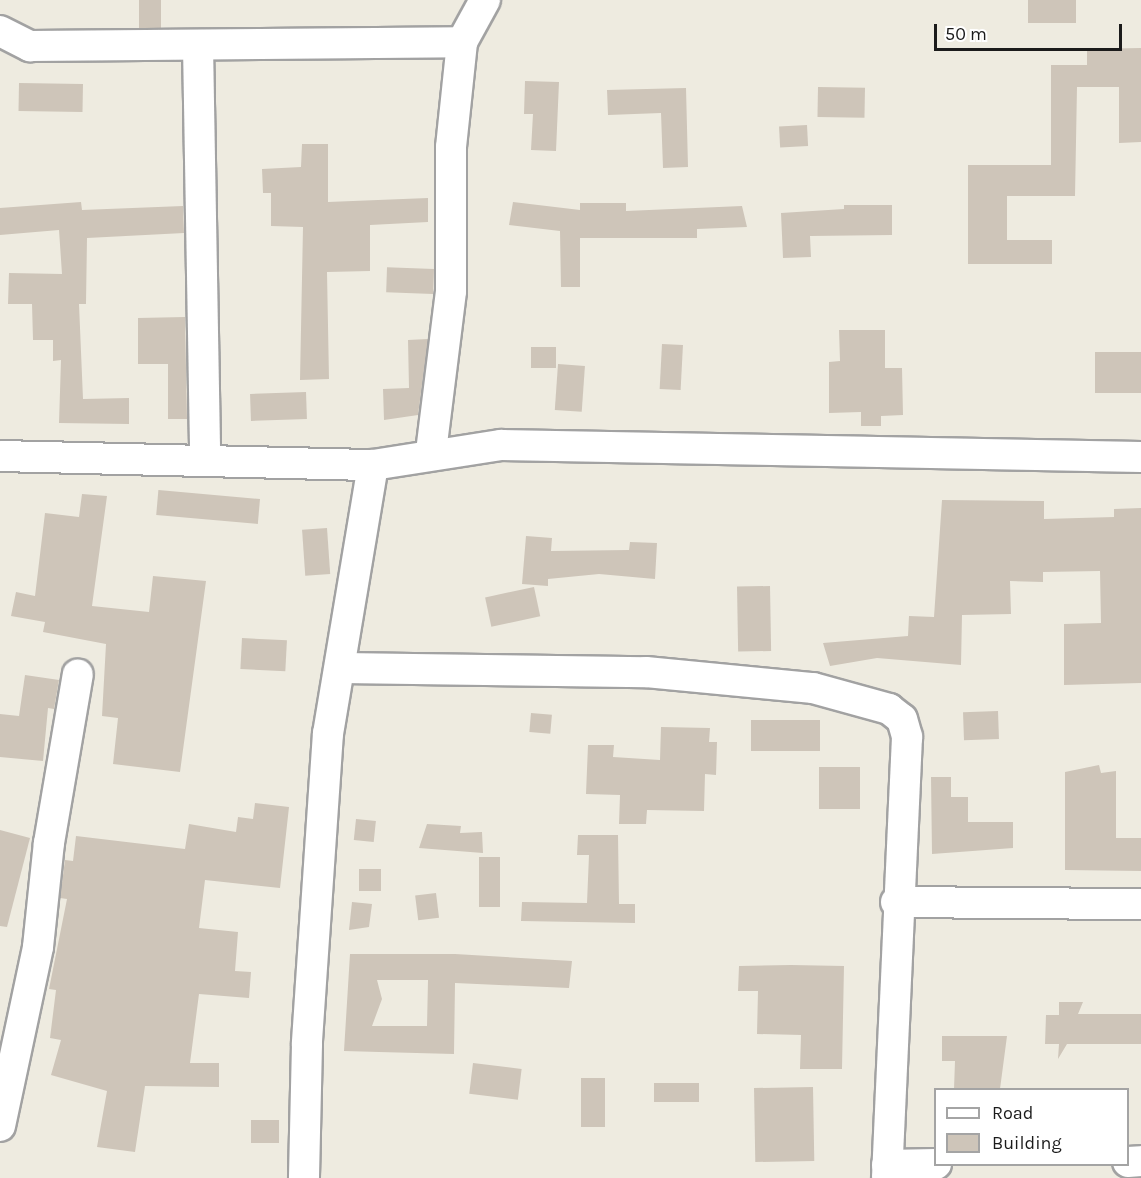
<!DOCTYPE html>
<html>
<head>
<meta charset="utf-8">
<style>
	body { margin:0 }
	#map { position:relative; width:1141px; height:1178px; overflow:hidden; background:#eeebe0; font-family:Karla,sans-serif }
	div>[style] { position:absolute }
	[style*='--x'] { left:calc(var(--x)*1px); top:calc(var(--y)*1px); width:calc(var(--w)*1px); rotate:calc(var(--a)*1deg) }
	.building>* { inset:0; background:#cec5b9; transform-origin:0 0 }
	.roads { filter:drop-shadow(2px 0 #a2a2a2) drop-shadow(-2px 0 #a2a2a2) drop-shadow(0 2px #a2a2a2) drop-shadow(0 -2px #a2a2a2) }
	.minor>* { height:30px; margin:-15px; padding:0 15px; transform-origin:15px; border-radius:15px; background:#fff }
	span { translate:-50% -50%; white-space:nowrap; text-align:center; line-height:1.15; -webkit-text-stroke:4.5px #fff; paint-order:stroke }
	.legend { position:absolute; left:934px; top:1088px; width:195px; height:78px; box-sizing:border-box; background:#fff; border:2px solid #a4a4a4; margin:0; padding:8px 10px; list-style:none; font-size:18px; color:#1b1b1b }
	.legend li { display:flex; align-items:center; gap:12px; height:30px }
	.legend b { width:30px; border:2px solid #a4a4a4 }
	.scale { position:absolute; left:934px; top:24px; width:188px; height:27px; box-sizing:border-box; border:3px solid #1b1b1b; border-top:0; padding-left:8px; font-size:18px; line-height:21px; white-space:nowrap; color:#1b1b1b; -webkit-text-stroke:4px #fff; paint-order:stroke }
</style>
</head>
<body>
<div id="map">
	<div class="building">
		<div style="left:139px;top:0;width:22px;height:28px"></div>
		<div style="left:1028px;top:0;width:48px;height:23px"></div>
		<div style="clip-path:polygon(1141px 48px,1141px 142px,1119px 143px,1119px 87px,1077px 87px,1075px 196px,1007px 196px,1007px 240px,1052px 240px,1052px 264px,968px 264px,968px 165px,1051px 165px,1051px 65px,1087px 65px,1087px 49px)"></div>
		<div style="clip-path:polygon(525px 81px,559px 82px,556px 151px,531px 150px,533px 114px,524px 114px)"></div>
		<div style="left:19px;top:83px;width:64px;height:28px;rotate:1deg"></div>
		<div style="left:818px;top:87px;width:47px;height:30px;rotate:1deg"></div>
		<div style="clip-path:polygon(686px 88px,688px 167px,663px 168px,661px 113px,608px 115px,607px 90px)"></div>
		<div style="left:807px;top:125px;width:21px;height:28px;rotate:87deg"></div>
		<div style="clip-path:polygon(302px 144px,328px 144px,328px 202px,428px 198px,428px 222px,370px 225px,370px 271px,327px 272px,329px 379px,300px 380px,303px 227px,271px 226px,271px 193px,263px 193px,262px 169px,301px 167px)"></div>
		<div style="clip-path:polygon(81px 202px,82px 210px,183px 206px,184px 233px,87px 238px,86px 304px,79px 304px,83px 399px,129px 398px,129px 424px,59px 423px,61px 360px,53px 361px,53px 340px,33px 340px,32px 304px,8px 304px,9px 273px,62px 274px,59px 230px,0 235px,0 208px)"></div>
		<div style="clip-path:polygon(513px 202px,580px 210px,580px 203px,626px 203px,626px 211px,742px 206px,747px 227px,697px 229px,697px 238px,580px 238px,580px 287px,561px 287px,560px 231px,509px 225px)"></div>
		<div style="clip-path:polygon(844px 205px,892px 205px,892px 235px,810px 236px,811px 257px,783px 258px,781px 213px,844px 209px)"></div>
		<div style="left:434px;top:269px;width:25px;height:47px;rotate:92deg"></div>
		<div style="clip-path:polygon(185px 317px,187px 419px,168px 419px,168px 364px,138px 364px,138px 318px)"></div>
		<div style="clip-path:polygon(839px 330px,885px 330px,885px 368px,902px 368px,903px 415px,881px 416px,881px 426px,861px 426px,861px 412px,829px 413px,829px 362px,840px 361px)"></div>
		<div style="clip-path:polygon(428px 339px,418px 415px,384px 420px,383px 389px,409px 388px,408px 340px)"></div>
		<div style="left:662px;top:344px;width:21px;height:45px;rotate:3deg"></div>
		<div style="left:531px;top:347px;width:25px;height:21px"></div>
		<div style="left:1095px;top:352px;width:46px;height:41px"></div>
		<div style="left:558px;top:364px;width:27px;height:46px;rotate:4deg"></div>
		<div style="left:306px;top:392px;width:27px;height:56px;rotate:88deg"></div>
		<div style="clip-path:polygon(82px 494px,107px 496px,92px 606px,149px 612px,153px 576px,206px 581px,180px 772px,113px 764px,118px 718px,102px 716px,106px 644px,43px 632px,45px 622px,11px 616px,16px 592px,35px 596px,45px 513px,79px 517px)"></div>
		<div style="left:260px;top:499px;width:25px;height:102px;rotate:95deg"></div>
		<div style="clip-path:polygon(942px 500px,1044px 501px,1044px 519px,1114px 517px,1114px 509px,1141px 508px,1141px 683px,1064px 685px,1064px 624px,1101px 623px,1100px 571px,1043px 572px,1043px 582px,1010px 581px,1011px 614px,962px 615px,961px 665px,877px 658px,830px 666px,823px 643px,908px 636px,909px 616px,934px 617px)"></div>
		<div style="left:327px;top:528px;width:46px;height:25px;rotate:86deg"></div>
		<div style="clip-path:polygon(526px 536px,552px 538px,551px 551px,629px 550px,630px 542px,657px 543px,655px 579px,599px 574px,548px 579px,548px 586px,522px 584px)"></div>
		<div style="left:770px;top:586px;width:65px;height:33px;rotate:89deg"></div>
		<div style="left:534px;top:587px;width:30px;height:50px;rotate:78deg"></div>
		<div style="left:242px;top:638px;width:45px;height:31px;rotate:3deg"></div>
		<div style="clip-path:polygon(25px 675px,59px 680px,54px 709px,48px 708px,43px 761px,0 757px,0 714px,19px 716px)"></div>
		<div style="left:998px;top:711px;width:28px;height:35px;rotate:88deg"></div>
		<div style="left:531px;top:713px;width:21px;height:19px;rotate:5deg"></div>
		<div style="left:820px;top:720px;width:31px;height:69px;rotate:90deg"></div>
		<div style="clip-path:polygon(661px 727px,710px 728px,709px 742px,717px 742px,716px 775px,705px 774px,704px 811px,647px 810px,646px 824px,619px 824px,620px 795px,586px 794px,588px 745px,614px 745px,613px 757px,660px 760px)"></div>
		<div style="clip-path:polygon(1099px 765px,1101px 773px,1116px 771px,1116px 838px,1141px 838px,1141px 871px,1065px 870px,1065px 772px)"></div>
		<div style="left:819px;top:767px;width:41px;height:42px"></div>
		<div style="clip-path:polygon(931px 777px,951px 777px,951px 797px,968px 797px,968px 822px,1013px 822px,1013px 848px,932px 854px)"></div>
		<div style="clip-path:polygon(255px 803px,289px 807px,280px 888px,205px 880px,199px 928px,238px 932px,235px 971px,251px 972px,249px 998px,199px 994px,190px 1063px,219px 1063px,219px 1087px,145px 1086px,135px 1152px,97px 1147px,107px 1091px,51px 1075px,61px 1040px,50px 1038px,56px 990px,49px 989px,67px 899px,60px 898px,65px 860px,73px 861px,76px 836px,185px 849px,189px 824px,236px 832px,238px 817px,253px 819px)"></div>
		<div style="left:356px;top:819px;width:20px;height:21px;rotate:6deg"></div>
		<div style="clip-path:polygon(427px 824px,461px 826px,460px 833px,482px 832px,483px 853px,419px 848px)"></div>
		<div style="clip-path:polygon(0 830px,30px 838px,7px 927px,0 926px)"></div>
		<div style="clip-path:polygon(578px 835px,618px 835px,619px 904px,635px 904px,635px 923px,521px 921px,522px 902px,587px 903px,589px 855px,577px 855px)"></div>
		<div style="left:479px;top:857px;width:21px;height:50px"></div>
		<div style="left:359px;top:869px;width:22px;height:22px"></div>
		<div style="left:436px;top:893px;width:25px;height:21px;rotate:83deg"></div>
		<div style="clip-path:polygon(352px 902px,372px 904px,369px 927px,349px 930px)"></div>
		<div style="clip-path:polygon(evenodd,350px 954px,455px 954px,572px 961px,569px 988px,455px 983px,454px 1054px,379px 1052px,344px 1051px,350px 954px,377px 980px,428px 980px,427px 1026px,372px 1026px,382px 999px,377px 980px)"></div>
		<div style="clip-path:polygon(791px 965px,844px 966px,842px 1069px,800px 1069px,801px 1035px,757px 1034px,758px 991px,738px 991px,739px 966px)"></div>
		<div style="clip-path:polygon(1059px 1002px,1083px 1002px,1078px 1014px,1141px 1014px,1141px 1044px,1067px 1044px,1058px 1059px,1059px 1044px,1045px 1044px,1046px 1015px,1059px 1015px)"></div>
		<div style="clip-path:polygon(942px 1036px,1007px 1036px,1000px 1089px,954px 1089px,955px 1061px,942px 1061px)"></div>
		<div style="left:473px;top:1063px;width:49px;height:31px;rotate:7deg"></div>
		<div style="left:581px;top:1078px;width:24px;height:49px"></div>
		<div style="left:699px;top:1083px;width:19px;height:45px;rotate:90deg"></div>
		<div style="left:813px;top:1087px;width:74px;height:59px;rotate:89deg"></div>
		<div style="left:251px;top:1120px;width:28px;height:23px"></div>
	</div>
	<div class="roads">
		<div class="minor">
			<div style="--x:0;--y:31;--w:34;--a:27"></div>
			<div style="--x:30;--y:46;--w:432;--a:-0.5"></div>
			<div style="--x:198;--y:45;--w:413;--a:89"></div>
			<div style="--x:431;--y:452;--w:162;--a:-82.9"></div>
			<div style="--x:451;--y:291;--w:144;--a:-90"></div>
			<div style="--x:451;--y:147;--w:106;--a:-84"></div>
			<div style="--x:462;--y:42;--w:48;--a:-61.3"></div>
			<div style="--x:0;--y:456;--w:373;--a:1.4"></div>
			<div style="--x:373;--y:465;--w:272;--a:99.5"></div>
			<div style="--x:328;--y:733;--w:312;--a:93.9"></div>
			<div style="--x:307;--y:1044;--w:134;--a:91.3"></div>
			<div style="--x:373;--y:465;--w:130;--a:-8.9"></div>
			<div style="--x:501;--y:445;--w:640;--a:1.07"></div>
			<div style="--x:342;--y:668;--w:304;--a:0.8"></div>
			<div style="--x:646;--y:672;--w:168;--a:5.5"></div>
			<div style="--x:813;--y:688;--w:79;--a:15.4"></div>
			<div style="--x:889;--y:709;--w:16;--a:38"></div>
			<div style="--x:902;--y:719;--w:19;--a:74"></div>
			<div style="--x:907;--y:737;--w:441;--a:92.6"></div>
			<div style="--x:896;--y:902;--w:245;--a:0.5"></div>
			<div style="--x:0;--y:1126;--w:183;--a:-78"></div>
			<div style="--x:38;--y:947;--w:105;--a:-84"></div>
			<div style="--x:49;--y:843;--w:171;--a:-80.3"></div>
			<div style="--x:1128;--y:1162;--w:13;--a:-4"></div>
			<div style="--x:887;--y:1165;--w:49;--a:-1.2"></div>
		</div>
	</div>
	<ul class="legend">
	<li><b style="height:8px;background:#fff"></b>Road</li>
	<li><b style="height:16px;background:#cec5b9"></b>Building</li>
	</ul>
	<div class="scale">50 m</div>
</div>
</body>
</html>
